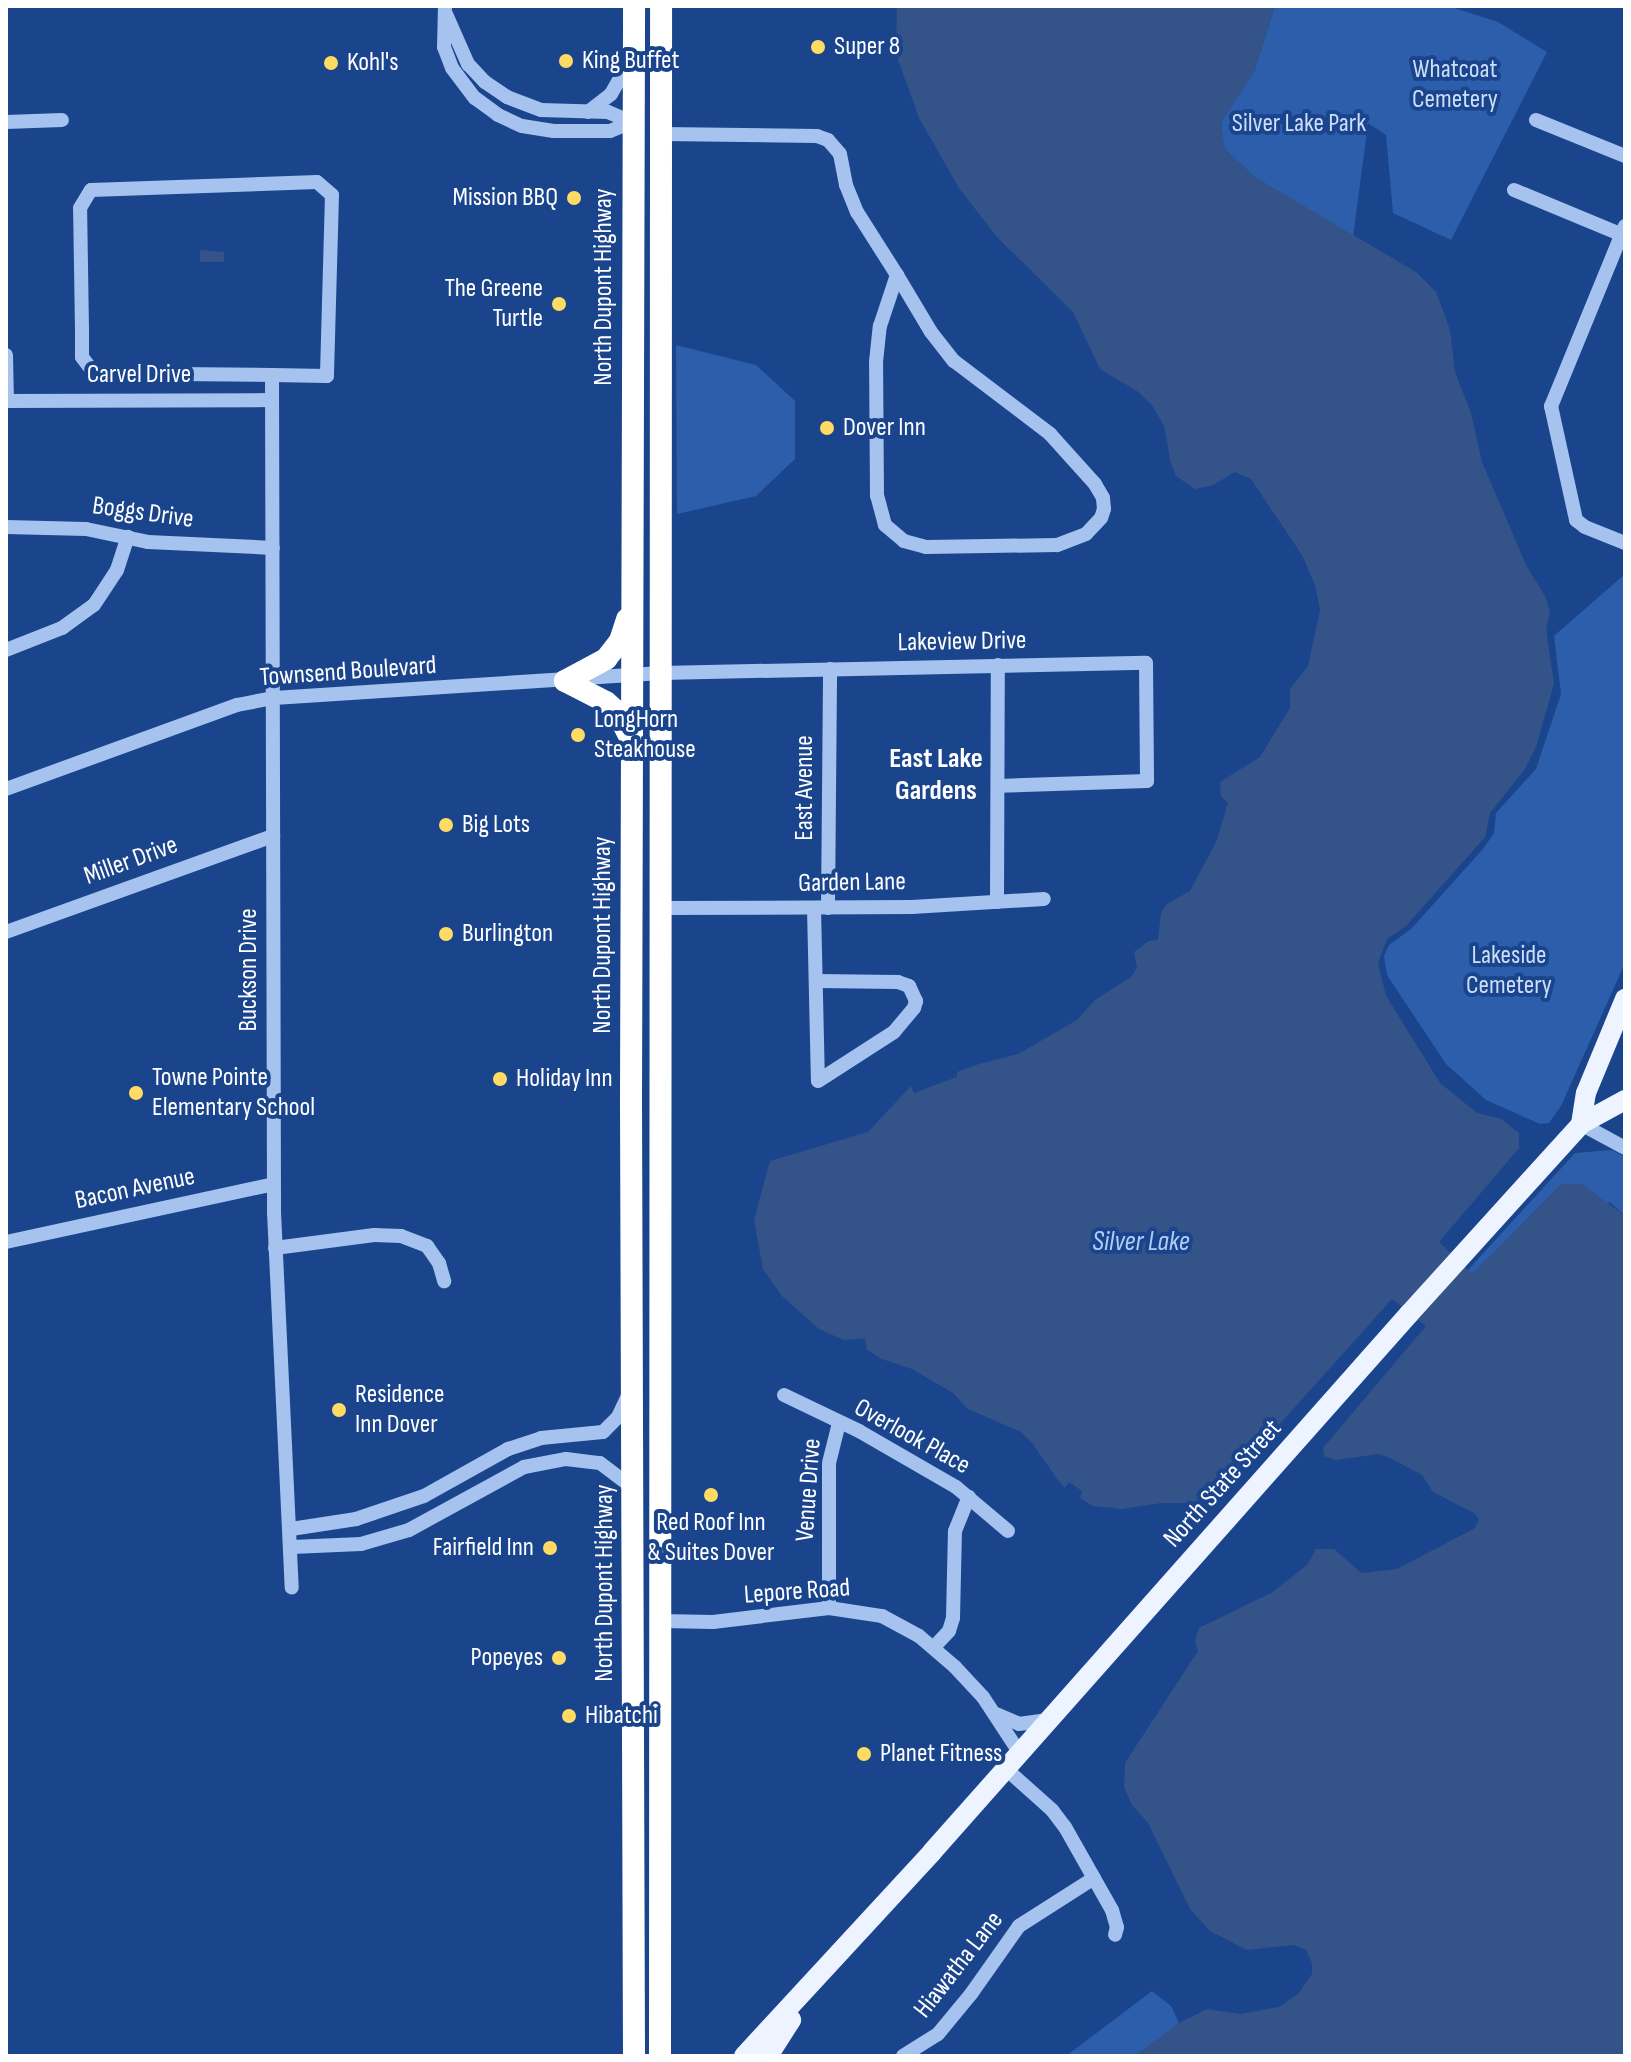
<!DOCTYPE html>
<html>
<head>
<meta charset="utf-8">
<style>
	body { margin:0 }
	#map { position:relative; width:1631px; height:2062px; overflow:hidden; background:#1a458d; font-family:"Sofia Sans Condensed",sans-serif }
	div>[style] { position:absolute }
	[style*='--x'] { left:calc(var(--x)*1px); top:calc(var(--y)*1px); width:calc(var(--w)*1px); rotate:calc(var(--a)*1deg) }
	.green>* { inset:0; background:#2c5eac }
	.water>* { inset:0; background:#345489 }
	.minor>* { height:14px; margin:-7px; padding:0 7px; transform-origin:7px; border-radius:7px; background:#a6c2ee }
	.major>* { height:20px; margin:-10px; padding:0 10px; transform-origin:10px; border-radius:10px; background:#edf3ff }
	.highway>* { height:22px; margin:-11px; padding:0 11px; transform-origin:11px; border-radius:11px; background:#fff }
	.dots>* { width:22px; height:22px; translate:-50% -50%; box-sizing:border-box; border:4px solid #1a458d; border-radius:50% }
	span { translate:-50% -50%; white-space:nowrap; text-align:center; line-height:1.15; -webkit-text-stroke:8px #1a458d; paint-order:stroke }
	.poi-label { font-size:26px; color:#fff }
	.left { translate:0 -50%; text-align:left }
	.right { translate:-100% -50%; text-align:right }
	.park-label { font-size:26px; color:#ccdefa }
	.street-label { font-size:26px; color:#fff }
	.neighbourhood-label { font-size:28px; color:#fff; font-weight:700 }
	.water-label { font-size:28px; color:#b2cdf5; font-style:italic }
	.frame { position:absolute; inset:0; border:8px solid #fff; pointer-events:none }
</style>
</head>
<body>
<div id="map">
	<div class="green">
		<div style="clip-path:polygon(1275px 6px,1448px 6px,1498px 22px,1547px 52px,1451px 240px,1393px 213px,1386px 135px,1368px 123px,1353px 237px,1253px 176px,1224px 148px,1221px 122px,1254px 72px)"></div>
		<div style="clip-path:polygon(676px 345px,756px 365px,795px 401px,795px 459px,756px 496px,677px 514px)"></div>
		<div style="clip-path:polygon(1625px 574px,1625px 963px,1561px 1106px,1549px 1123px,1540px 1124px,1486px 1100px,1446px 1064px,1387px 975px,1384px 956px,1389px 945px,1411px 929px,1483px 849px,1494px 833px,1496px 813px,1536px 769px,1561px 694px,1554px 636px)"></div>
		<div style="clip-path:polygon(1612px 1150px,1625px 1157px,1625px 1216px,1610px 1202px,1472px 1275px,1468px 1270px,1575px 1153px)"></div>
		<div style="clip-path:polygon(1152px 1991px,1171px 2006px,1179px 2023px,1148px 2047px,1134px 2056px,1066px 2056px)"></div>
	</div>
	<div class="water">
		<div style="clip-path:polygon(897px 6px,1275px 6px,1254px 72px,1221px 122px,1224px 148px,1253px 176px,1416px 272px,1436px 292px,1450px 330px,1455px 372px,1471px 413px,1482px 462px,1527px 567px,1545px 596px,1550px 611px,1546px 629px,1554px 684px,1536px 747px,1525px 769px,1490px 813px,1485px 837px,1406px 926px,1387px 939px,1378px 963px,1386px 996px,1440px 1083px,1477px 1113px,1501px 1119px,1519px 1133px,1519px 1148px,1439px 1242px,1472px 1274px,1561px 1184px,1583px 1184px,1625px 1216px,1625px 2056px,1134px 2056px,1179px 2023px,1207px 2009px,1240px 2014px,1279px 2007px,1299px 1993px,1312px 1974px,1312px 1963px,1306px 1950px,1294px 1945px,1247px 1950px,1210px 1931px,1190px 1909px,1148px 1823px,1132px 1805px,1124px 1787px,1125px 1763px,1198px 1651px,1195px 1640px,1199px 1628px,1273px 1592px,1308px 1564px,1316px 1549px,1334px 1549px,1361px 1573px,1397px 1569px,1475px 1528px,1479px 1519px,1474px 1513px,1433px 1492px,1422px 1475px,1390px 1458px,1379px 1454px,1336px 1460px,1324px 1456px,1323px 1448px,1426px 1326px,1392px 1299px,1215px 1496px,1194px 1503px,1161px 1503px,1122px 1509px,1093px 1506px,1080px 1498px,1082px 1491px,1069px 1482px,1065px 1488px,1057px 1479px,1033px 1444px,1021px 1432px,968px 1409px,953px 1393px,912px 1369px,882px 1359px,867px 1350px,865px 1338px,844px 1340px,819px 1329px,782px 1296px,763px 1269px,754px 1220px,770px 1161px,868px 1132px,911px 1086px,914px 1093px,957px 1077px,957px 1072px,979px 1064px,1018px 1054px,1077px 1020px,1095px 1000px,1131px 977px,1137px 968px,1134px 952px,1149px 941px,1158px 940px,1161px 913px,1167px 904px,1190px 891px,1217px 840px,1228px 803px,1221px 796px,1220px 782px,1260px 757px,1290px 708px,1290px 689px,1308px 666px,1320px 610px,1315px 585px,1302px 555px,1251px 479px,1235px 472px,1213px 485px,1195px 489px,1176px 476px,1170px 461px,1165px 428px,1152px 405px,1137px 391px,1100px 369px,1073px 312px,996px 236px,959px 188px,919px 118px,896px 54px)"></div>
		<div style="clip-path:polygon(200px 250px,224px 252px,224px 262px,200px 262px)"></div>
	</div>
	<div class="minor">
		<div style="--x:445;--y:6;--w:41;--a:91.4"></div>
		<div style="--x:444;--y:47;--w:22;--a:69"></div>
		<div style="--x:452;--y:68;--w:38;--a:53"></div>
		<div style="--x:475;--y:98;--w:29;--a:36"></div>
		<div style="--x:498;--y:115;--w:26;--a:25"></div>
		<div style="--x:522;--y:126;--w:32;--a:9"></div>
		<div style="--x:554;--y:131;--w:56;--a:0"></div>
		<div style="--x:610;--y:131;--w:24;--a:-22"></div>
		<div style="--x:446;--y:14;--w:55;--a:66.3"></div>
		<div style="--x:468;--y:64;--w:25;--a:47"></div>
		<div style="--x:485;--y:82;--w:27;--a:34"></div>
		<div style="--x:507;--y:97;--w:36;--a:21"></div>
		<div style="--x:541;--y:110;--w:67;--a:1.7"></div>
		<div style="--x:608;--y:112;--w:26;--a:23"></div>
		<div style="--x:588;--y:112;--w:29;--a:-38"></div>
		<div style="--x:611;--y:94;--w:40;--a:-60.3"></div>
		<div style="--x:1536;--y:120;--w:96;--a:22"></div>
		<div style="--x:6;--y:122;--w:56;--a:-2"></div>
		<div style="--x:663;--y:134;--w:154;--a:0.7"></div>
		<div style="--x:817;--y:136;--w:12;--a:20"></div>
		<div style="--x:828;--y:140;--w:18;--a:49"></div>
		<div style="--x:840;--y:154;--w:32;--a:79"></div>
		<div style="--x:846;--y:185;--w:29;--a:68"></div>
		<div style="--x:857;--y:212;--w:75;--a:57.6"></div>
		<div style="--x:1514;--y:190;--w:120;--a:22.5"></div>
		<div style="--x:1625;--y:226;--w:195;--a:112.3"></div>
		<div style="--x:1551;--y:406;--w:117;--a:77.6"></div>
		<div style="--x:1576;--y:520;--w:11;--a:38"></div>
		<div style="--x:1585;--y:527;--w:43;--a:21.8"></div>
		<div style="--x:897;--y:275;--w:66;--a:59.2"></div>
		<div style="--x:931;--y:332;--w:37;--a:52"></div>
		<div style="--x:954;--y:361;--w:121;--a:37.2"></div>
		<div style="--x:1050;--y:434;--w:67;--a:48"></div>
		<div style="--x:1095;--y:484;--w:16;--a:60"></div>
		<div style="--x:1103;--y:498;--w:11;--a:85"></div>
		<div style="--x:1104;--y:509;--w:9;--a:108"></div>
		<div style="--x:1101;--y:518;--w:22;--a:133"></div>
		<div style="--x:1086;--y:534;--w:31;--a:159"></div>
		<div style="--x:1057;--y:545;--w:131;--a:179.1"></div>
		<div style="--x:926;--y:547;--w:23;--a:-165"></div>
		<div style="--x:904;--y:541;--w:25;--a:-140"></div>
		<div style="--x:885;--y:525;--w:30;--a:-105"></div>
		<div style="--x:877;--y:496;--w:134;--a:-90.4"></div>
		<div style="--x:876;--y:362;--w:36;--a:-84"></div>
		<div style="--x:880;--y:326;--w:54;--a:-71.6"></div>
		<div style="--x:6;--y:355;--w:46;--a:88.8"></div>
		<div style="--x:272;--y:375;--w:178;--a:-179.4"></div>
		<div style="--x:94;--y:373;--w:20;--a:-127"></div>
		<div style="--x:82;--y:357;--w:27;--a:-90"></div>
		<div style="--x:82;--y:330;--w:122;--a:-90.9"></div>
		<div style="--x:80;--y:208;--w:21;--a:-59"></div>
		<div style="--x:91;--y:190;--w:226;--a:-2"></div>
		<div style="--x:317;--y:182;--w:20;--a:41"></div>
		<div style="--x:332;--y:195;--w:181;--a:91.6"></div>
		<div style="--x:327;--y:376;--w:55;--a:-179"></div>
		<div style="--x:272;--y:375;--w:837;--a:89.86"></div>
		<div style="--x:274;--y:1212;--w:376;--a:87.3"></div>
		<div style="--x:6;--y:401;--w:266;--a:-0.2"></div>
		<div style="--x:6;--y:527;--w:80;--a:1.4"></div>
		<div style="--x:86;--y:529;--w:63;--a:11.8"></div>
		<div style="--x:148;--y:542;--w:125;--a:2.7"></div>
		<div style="--x:6;--y:650;--w:60;--a:-21.4"></div>
		<div style="--x:62;--y:628;--w:39;--a:-36"></div>
		<div style="--x:94;--y:605;--w:42;--a:-56.7"></div>
		<div style="--x:117;--y:570;--w:35;--a:-72"></div>
		<div style="--x:6;--y:789;--w:246;--a:-20"></div>
		<div style="--x:237;--y:705;--w:38;--a:-11"></div>
		<div style="--x:274;--y:698;--w:388;--a:-3.7"></div>
		<div style="--x:661;--y:673;--w:485;--a:-1.2"></div>
		<div style="--x:1146;--y:663;--w:118;--a:89.5"></div>
		<div style="--x:1147;--y:781;--w:147;--a:178.1"></div>
		<div style="--x:997;--y:902;--w:237;--a:-89.8"></div>
		<div style="--x:661;--y:908;--w:251;--a:-0.2"></div>
		<div style="--x:912;--y:907;--w:132;--a:-3.5"></div>
		<div style="--x:814;--y:908;--w:173;--a:88.7"></div>
		<div style="--x:828;--y:908;--w:239;--a:-89.5"></div>
		<div style="--x:6;--y:932;--w:284;--a:-19.8"></div>
		<div style="--x:816;--y:981;--w:82;--a:0.7"></div>
		<div style="--x:898;--y:982;--w:12;--a:20"></div>
		<div style="--x:909;--y:986;--w:17;--a:65"></div>
		<div style="--x:916;--y:1001;--w:7;--a:106"></div>
		<div style="--x:914;--y:1008;--w:31;--a:130"></div>
		<div style="--x:894;--y:1032;--w:90;--a:147.2"></div>
		<div style="--x:1581;--y:1124;--w:50;--a:28.6"></div>
		<div style="--x:6;--y:1242;--w:274;--a:-12.2"></div>
		<div style="--x:275;--y:1248;--w:100;--a:-7.5"></div>
		<div style="--x:374;--y:1235;--w:27;--a:2"></div>
		<div style="--x:401;--y:1236;--w:28;--a:21"></div>
		<div style="--x:427;--y:1246;--w:21;--a:55"></div>
		<div style="--x:439;--y:1263;--w:19;--a:74"></div>
		<div style="--x:784;--y:1395;--w:83;--a:25.6"></div>
		<div style="--x:859;--y:1431;--w:112;--a:30"></div>
		<div style="--x:956;--y:1487;--w:68;--a:40.2"></div>
		<div style="--x:291;--y:1529;--w:66;--a:-8.7"></div>
		<div style="--x:356;--y:1519;--w:72;--a:-18.7"></div>
		<div style="--x:424;--y:1496;--w:96;--a:-29.2"></div>
		<div style="--x:508;--y:1449;--w:35;--a:-18"></div>
		<div style="--x:541;--y:1438;--w:62;--a:-5.5"></div>
		<div style="--x:603;--y:1432;--w:21;--a:-45"></div>
		<div style="--x:618;--y:1417;--w:23;--a:-65"></div>
		<div style="--x:292;--y:1547;--w:69;--a:-2.5"></div>
		<div style="--x:361;--y:1544;--w:50;--a:-16.3"></div>
		<div style="--x:409;--y:1530;--w:131;--a:-28.7"></div>
		<div style="--x:524;--y:1467;--w:43;--a:-10.8"></div>
		<div style="--x:566;--y:1459;--w:34;--a:7"></div>
		<div style="--x:600;--y:1463;--w:41;--a:37.1"></div>
		<div style="--x:829;--y:1608;--w:145;--a:-90"></div>
		<div style="--x:829;--y:1463;--w:41;--a:-76"></div>
		<div style="--x:661;--y:1621;--w:52;--a:1.1"></div>
		<div style="--x:713;--y:1622;--w:117;--a:-6.9"></div>
		<div style="--x:829;--y:1608;--w:54;--a:8.6"></div>
		<div style="--x:882;--y:1616;--w:42;--a:28.4"></div>
		<div style="--x:919;--y:1636;--w:48;--a:40.7"></div>
		<div style="--x:955;--y:1667;--w:41;--a:47"></div>
		<div style="--x:983;--y:1697;--w:66;--a:56.8"></div>
		<div style="--x:934;--y:1647;--w:22;--a:-47"></div>
		<div style="--x:949;--y:1631;--w:14;--a:-73"></div>
		<div style="--x:953;--y:1618;--w:87;--a:-88.7"></div>
		<div style="--x:955;--y:1531;--w:37;--a:-68"></div>
		<div style="--x:996;--y:1714;--w:25;--a:23"></div>
		<div style="--x:1019;--y:1724;--w:29;--a:-8"></div>
		<div style="--x:1005;--y:1768;--w:63;--a:41.8"></div>
		<div style="--x:1052;--y:1810;--w:21;--a:53"></div>
		<div style="--x:1065;--y:1827;--w:95;--a:60.5"></div>
		<div style="--x:1112;--y:1910;--w:18;--a:74"></div>
		<div style="--x:1117;--y:1927;--w:8;--a:104"></div>
		<div style="--x:903;--y:2056;--w:41;--a:-32.2"></div>
		<div style="--x:938;--y:2034;--w:52;--a:-50.5"></div>
		<div style="--x:971;--y:1994;--w:83;--a:-54.8"></div>
		<div style="--x:1019;--y:1926;--w:89;--a:-32.6"></div>
	</div>
	<div class="major">
		<div style="--x:1581;--y:1124;--w:50;--a:-28.6"></div>
		<div style="--x:744;--y:2056;--w:277;--a:-47.3"></div>
		<div style="--x:932;--y:1852;--w:719;--a:-48.44"></div>
		<div style="--x:1409;--y:1314;--w:256;--a:-47.8"></div>
		<div style="--x:1581;--y:1124;--w:31;--a:-81"></div>
		<div style="--x:1586;--y:1093;--w:102;--a:-67.5"></div>
		<div style="--x:768;--y:2056;--w:43;--a:-57.4"></div>
	</div>
	<div class="highway">
		<div style="--x:565;--y:681;--w:47;--a:-28.2"></div>
		<div style="--x:606;--y:659;--w:23;--a:-52"></div>
		<div style="--x:620;--y:641;--w:23;--a:-72"></div>
		<div style="--x:565;--y:681;--w:46;--a:27.1"></div>
		<div style="--x:606;--y:702;--w:15;--a:42"></div>
		<div style="--x:617;--y:712;--w:28;--a:63"></div>
		<div style="--x:634;--y:2056;--w:954;--a:-90.18"></div>
		<div style="--x:631;--y:1102;--w:1096;--a:-89.84"></div>
		<div style="--x:660;--y:2056;--w:2050;--a:-89.97"></div>
	</div>
	<div class="dots">
		<div style="left:818px;top:47px;background:#ffdb63"></div>
		<div style="left:566px;top:61px;background:#ffdb63"></div>
		<div style="left:331px;top:63px;background:#ffdb63"></div>
		<div style="left:574px;top:198px;background:#ffdb63"></div>
		<div style="left:559px;top:304px;background:#ffdb63"></div>
		<div style="left:827px;top:428px;background:#ffdb63"></div>
		<div style="left:578px;top:735px;background:#ffdb63"></div>
		<div style="left:446px;top:825px;background:#ffdb63"></div>
		<div style="left:446px;top:934px;background:#ffdb63"></div>
		<div style="left:500px;top:1079px;background:#ffdb63"></div>
		<div style="left:136px;top:1093px;background:#ffdb63"></div>
		<div style="left:339px;top:1410px;background:#ffdb63"></div>
		<div style="left:711px;top:1495px;background:#ffdb63"></div>
		<div style="left:550px;top:1548px;background:#ffdb63"></div>
		<div style="left:559px;top:1658px;background:#ffdb63"></div>
		<div style="left:569px;top:1716px;background:#ffdb63"></div>
		<div style="left:864px;top:1754px;background:#ffdb63"></div>
	</div>
	<div class="poi-label">
		<span class="left" style="left:834px;top:47px">Super 8</span>
		<span class="left" style="left:582px;top:61px">King Buffet</span>
		<span class="left" style="left:347px;top:63px">Kohl's</span>
		<span class="right" style="left:558px;top:198px">Mission BBQ</span>
		<span class="right" style="left:543px;top:304px">The Greene<br>Turtle</span>
		<span class="left" style="left:843px;top:428px">Dover Inn</span>
		<span class="left" style="left:594px;top:735px">LongHorn<br>Steakhouse</span>
		<span class="left" style="left:462px;top:825px">Big Lots</span>
		<span class="left" style="left:462px;top:934px">Burlington</span>
		<span class="left" style="left:152px;top:1093px">Towne Pointe<br>Elementary School</span>
		<span class="left" style="left:516px;top:1079px">Holiday Inn</span>
		<span class="left" style="left:355px;top:1410px">Residence<br>Inn Dover</span>
		<span style="left:711px;top:1538px">Red Roof Inn<br>&amp; Suites Dover</span>
		<span class="right" style="left:534px;top:1548px">Fairfield Inn</span>
		<span class="right" style="left:543px;top:1658px">Popeyes</span>
		<span class="left" style="left:585px;top:1716px">Hibatchi</span>
		<span class="left" style="left:880px;top:1754px">Planet Fitness</span>
	</div>
	<div class="park-label">
		<span style="left:1455px;top:85px">Whatcoat<br>Cemetery</span>
		<span style="left:1299px;top:124px">Silver Lake Park</span>
		<span style="left:1509px;top:971px">Lakeside<br>Cemetery</span>
	</div>
	<div class="street-label">
		<span style="left:604px;top:287px;rotate:-90deg">North Dupont Highway</span>
		<span style="left:139px;top:375px">Carvel Drive</span>
		<span style="left:143px;top:513px;rotate:8deg">Boggs Drive</span>
		<span style="left:962px;top:642px;rotate:-1deg">Lakeview Drive</span>
		<span style="left:348px;top:672px;rotate:-4deg">Townsend Boulevard</span>
		<span style="left:805px;top:788px;rotate:-90deg">East Avenue</span>
		<span style="left:131px;top:861px;rotate:-20deg">Miller Drive</span>
		<span style="left:852px;top:883px;rotate:-1deg">Garden Lane</span>
		<span style="left:603px;top:935px;rotate:-90deg">North Dupont Highway</span>
		<span style="left:249px;top:970px;rotate:-90deg">Buckson Drive</span>
		<span style="left:135px;top:1189px;rotate:-12deg">Bacon Avenue</span>
		<span style="left:912px;top:1437px;rotate:29deg">Overlook Place</span>
		<span style="left:1223px;top:1484px;rotate:-48deg">North State Street</span>
		<span style="left:809px;top:1490px;rotate:-86deg">Venue Drive</span>
		<span style="left:605px;top:1583px;rotate:-90deg">North Dupont Highway</span>
		<span style="left:797px;top:1592px;rotate:-4deg">Lepore Road</span>
		<span style="left:959px;top:1965px;rotate:-52deg">Hiawatha Lane</span>
	</div>
	<div class="neighbourhood-label">
		<span style="left:936px;top:775px">East Lake<br>Gardens</span>
	</div>
	<div class="water-label">
		<span style="left:1141px;top:1242px">Silver Lake</span>
	</div>
	<div class="frame"></div>
</div>
</body>
</html>
